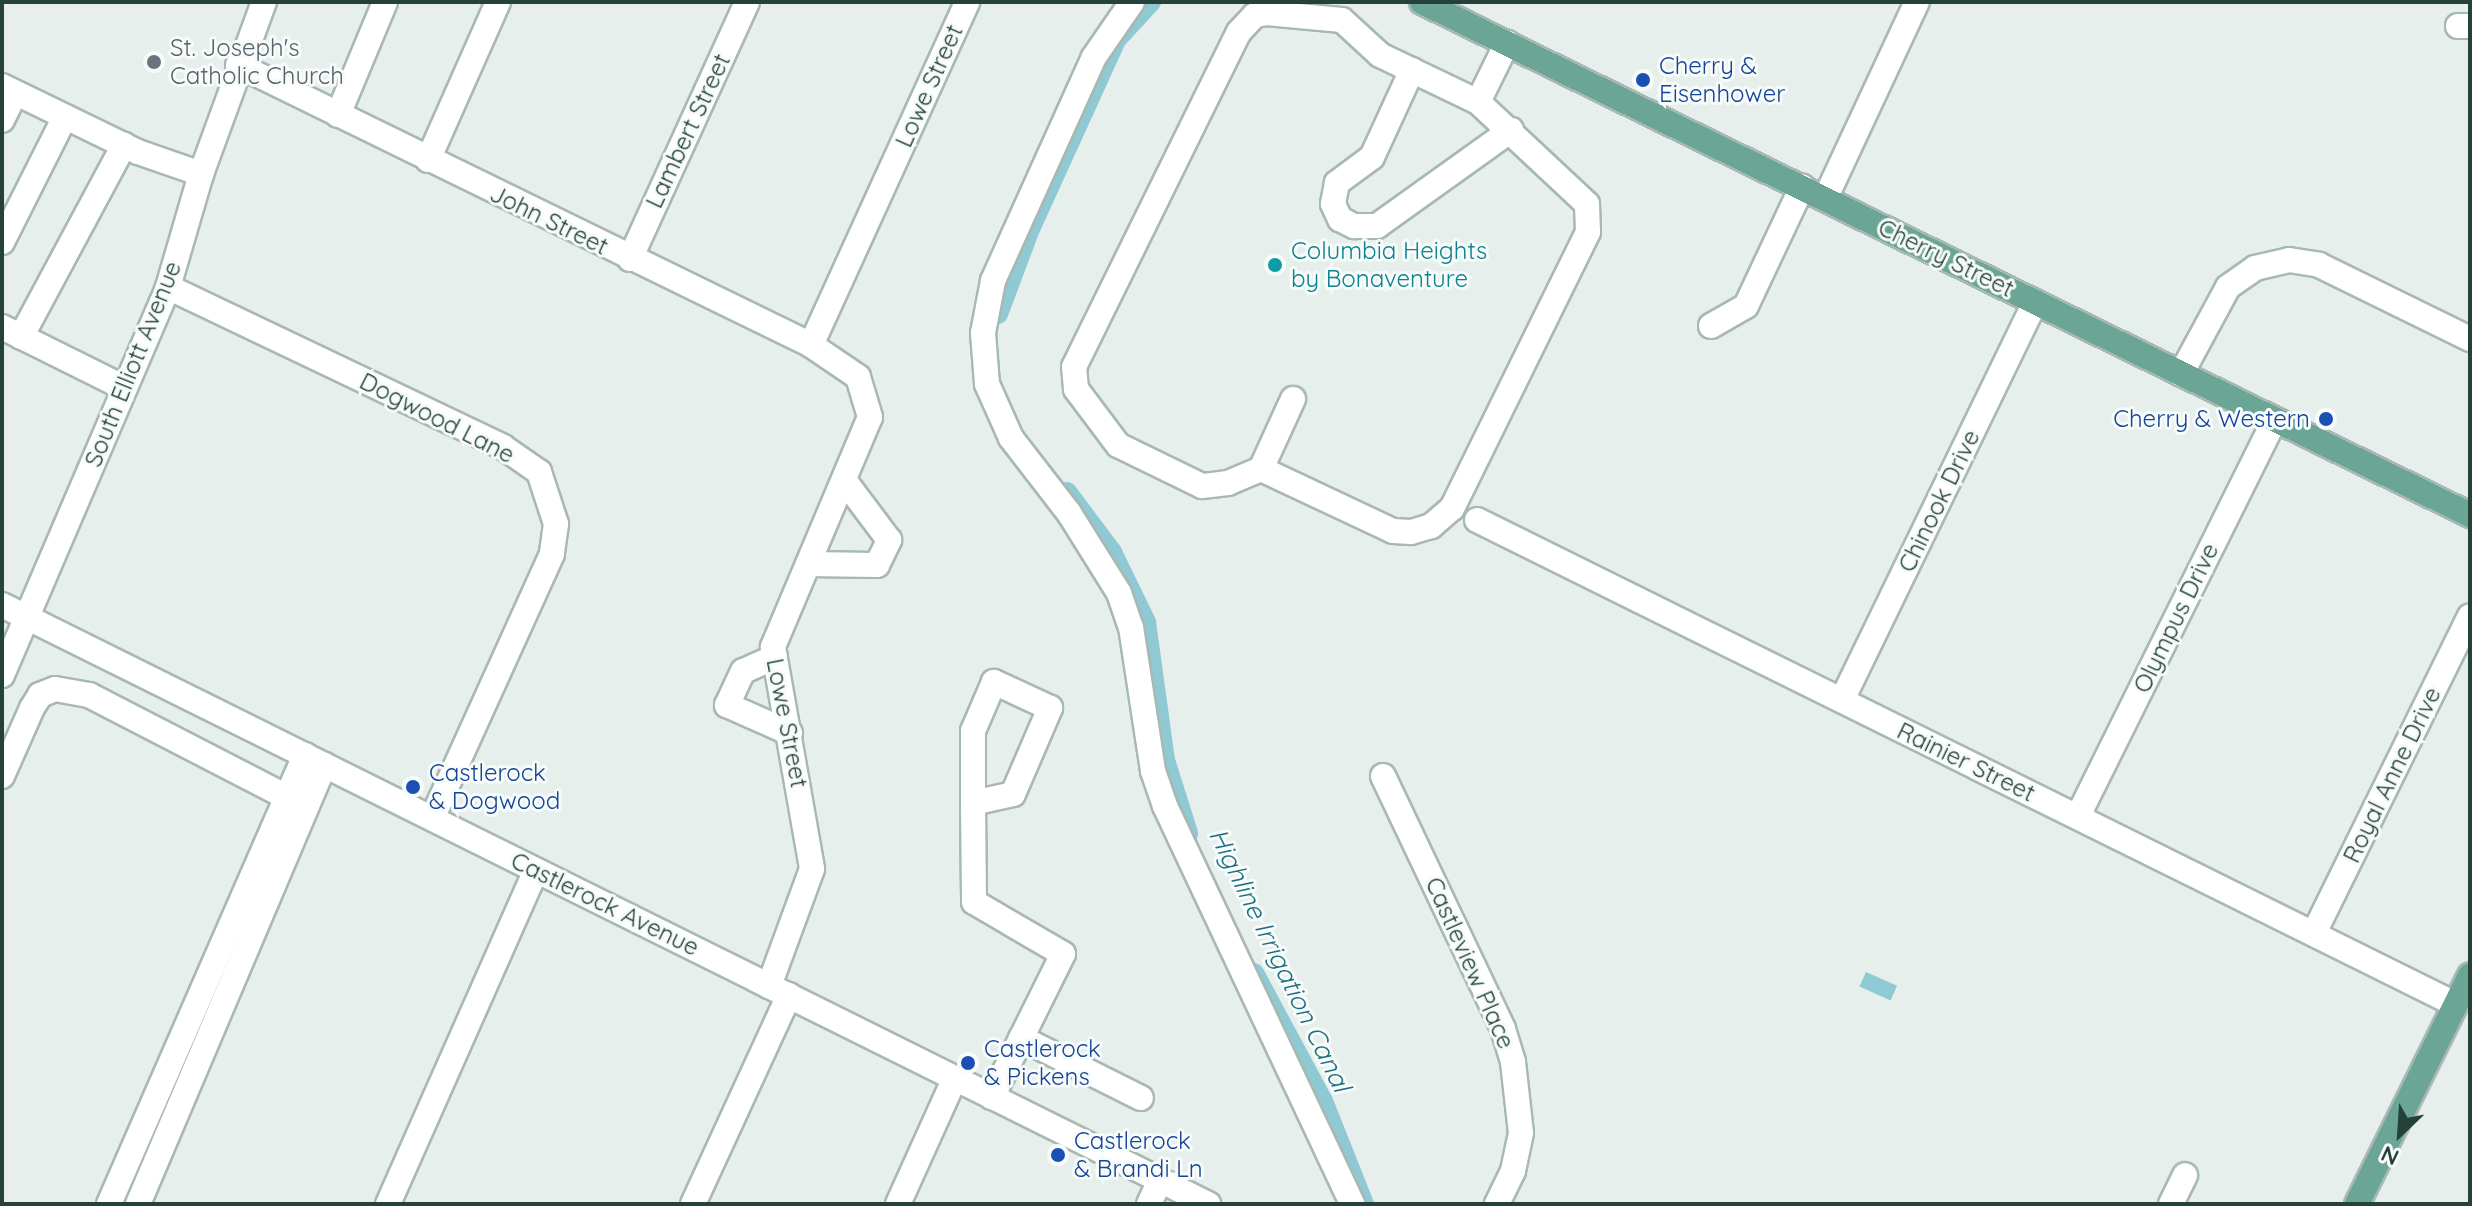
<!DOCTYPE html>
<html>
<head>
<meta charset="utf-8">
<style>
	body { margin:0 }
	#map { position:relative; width:2472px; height:1206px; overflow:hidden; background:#e6efeb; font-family:Quicksand,sans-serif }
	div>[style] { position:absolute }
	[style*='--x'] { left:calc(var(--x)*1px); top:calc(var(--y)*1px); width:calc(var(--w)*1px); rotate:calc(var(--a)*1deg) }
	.water>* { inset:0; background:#8ec9d4; transform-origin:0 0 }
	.canal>* { height:20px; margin:-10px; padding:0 10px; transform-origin:10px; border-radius:10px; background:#8ec9d4 }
	.roads { filter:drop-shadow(2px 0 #a8b8b2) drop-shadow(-2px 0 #a8b8b2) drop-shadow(0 2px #a8b8b2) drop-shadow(0 -2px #a8b8b2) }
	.minor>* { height:24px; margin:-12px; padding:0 12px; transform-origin:12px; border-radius:12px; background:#fff }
	.major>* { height:24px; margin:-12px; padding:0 12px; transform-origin:12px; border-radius:12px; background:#6aa596 }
	.dots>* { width:22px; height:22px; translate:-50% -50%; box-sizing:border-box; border:4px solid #f7fbf9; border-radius:50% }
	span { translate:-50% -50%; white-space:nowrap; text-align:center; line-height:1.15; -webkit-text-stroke:6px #f7fbf9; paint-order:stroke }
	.worship-label { font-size:24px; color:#5b616d }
	.left { translate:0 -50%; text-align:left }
	.transit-label { font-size:24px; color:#164399 }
	.right { translate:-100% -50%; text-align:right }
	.street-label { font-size:24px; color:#24423a }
	.culture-label { font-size:24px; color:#0d838f }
	.water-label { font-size:26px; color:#1c6f80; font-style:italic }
	.frame { position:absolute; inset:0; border:4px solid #24423a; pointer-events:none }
	.north { position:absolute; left:2360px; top:1094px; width:80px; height:80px; -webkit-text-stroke:6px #f7fbf9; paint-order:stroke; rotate:205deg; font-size:22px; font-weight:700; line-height:32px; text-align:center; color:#24423a }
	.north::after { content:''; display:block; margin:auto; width:28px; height:36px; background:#24423a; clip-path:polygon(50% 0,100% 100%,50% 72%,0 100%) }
</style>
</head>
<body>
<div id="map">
	<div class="water">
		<div style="left:1866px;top:972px;width:34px;height:16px;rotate:24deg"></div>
	</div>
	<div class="canal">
		<div style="--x:998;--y:314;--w:91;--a:-69.4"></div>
		<div style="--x:1030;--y:229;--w:208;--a:-65.5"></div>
		<div style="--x:1116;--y:40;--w:52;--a:-47.4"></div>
		<div style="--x:1067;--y:492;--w:75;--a:53.1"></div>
		<div style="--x:1112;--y:552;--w:78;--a:64.1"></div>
		<div style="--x:1146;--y:622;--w:139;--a:82.2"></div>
		<div style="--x:1165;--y:760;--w:77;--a:72.5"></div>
		<div style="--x:1254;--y:973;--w:145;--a:61.7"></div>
		<div style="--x:1323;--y:1101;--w:111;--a:68.3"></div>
	</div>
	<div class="roads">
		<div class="minor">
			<div style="--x:1132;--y:2;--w:67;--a:124.6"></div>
			<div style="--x:1094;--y:57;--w:246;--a:114.3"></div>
			<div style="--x:993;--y:281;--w:53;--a:100.9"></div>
			<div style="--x:983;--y:333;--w:51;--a:85.5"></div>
			<div style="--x:987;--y:384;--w:59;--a:66"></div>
			<div style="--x:1011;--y:438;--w:95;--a:52.3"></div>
			<div style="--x:1069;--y:513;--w:94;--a:58"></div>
			<div style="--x:1119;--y:593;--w:36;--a:71"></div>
			<div style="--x:1131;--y:627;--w:146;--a:81.3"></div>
			<div style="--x:1153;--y:771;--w:37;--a:71"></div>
			<div style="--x:1165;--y:806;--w:440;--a:64.8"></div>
			<div style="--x:1266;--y:13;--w:76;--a:5.3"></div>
			<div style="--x:1342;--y:20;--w:52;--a:42.6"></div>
			<div style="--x:1380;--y:55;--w:109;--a:25.6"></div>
			<div style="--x:1478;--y:102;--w:149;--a:43.1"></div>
			<div style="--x:1587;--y:204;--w:28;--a:88"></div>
			<div style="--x:1588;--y:232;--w:308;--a:116.2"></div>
			<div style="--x:1452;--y:508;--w:28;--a:139"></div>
			<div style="--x:1431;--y:526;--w:21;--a:163"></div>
			<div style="--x:1411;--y:532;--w:18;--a:-177"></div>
			<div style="--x:1393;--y:531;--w:146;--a:-154.8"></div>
			<div style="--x:1261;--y:469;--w:36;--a:157"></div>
			<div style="--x:1228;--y:483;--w:26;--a:173"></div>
			<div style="--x:1202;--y:486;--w:93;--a:-154"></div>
			<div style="--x:1118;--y:445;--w:70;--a:-126.9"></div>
			<div style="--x:1076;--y:389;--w:22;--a:-95"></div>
			<div style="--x:1074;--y:367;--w:373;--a:-63.8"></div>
			<div style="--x:1239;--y:32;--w:23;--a:-47"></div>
			<div style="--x:1255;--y:15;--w:11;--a:-10"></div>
			<div style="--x:2458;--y:26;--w:12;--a:0"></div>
			<div style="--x:238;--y:65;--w:638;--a:26.04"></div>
			<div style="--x:811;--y:345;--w:57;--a:34.2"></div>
			<div style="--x:858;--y:377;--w:42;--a:73.3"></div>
			<div style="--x:870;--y:417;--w:250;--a:112.9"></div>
			<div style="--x:773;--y:647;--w:225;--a:80"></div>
			<div style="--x:812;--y:869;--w:125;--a:110.2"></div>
			<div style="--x:1412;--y:70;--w:96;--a:114.7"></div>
			<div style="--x:1372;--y:157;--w:44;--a:143.4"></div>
			<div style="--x:1337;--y:183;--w:21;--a:101"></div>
			<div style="--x:1333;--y:204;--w:17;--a:65"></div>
			<div style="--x:1340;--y:219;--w:16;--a:27"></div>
			<div style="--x:1354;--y:226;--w:23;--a:0"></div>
			<div style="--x:1377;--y:226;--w:165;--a:-35.6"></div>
			<div style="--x:2;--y:86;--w:151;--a:25.9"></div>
			<div style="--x:138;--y:152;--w:67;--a:19.2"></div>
			<div style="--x:1478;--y:102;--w:66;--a:-63.8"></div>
			<div style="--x:338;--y:115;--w:122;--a:-67.4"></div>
			<div style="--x:2;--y:120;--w:30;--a:-64"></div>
			<div style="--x:428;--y:160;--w:173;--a:-66.1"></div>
			<div style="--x:1825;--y:199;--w:217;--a:-65"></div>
			<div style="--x:2;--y:242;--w:140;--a:-63.3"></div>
			<div style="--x:630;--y:259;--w:282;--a:-65.5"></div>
			<div style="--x:168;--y:287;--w:371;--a:25.5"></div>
			<div style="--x:503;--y:447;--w:44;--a:34.8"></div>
			<div style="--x:539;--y:472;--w:55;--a:71.9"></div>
			<div style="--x:556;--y:524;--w:30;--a:98"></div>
			<div style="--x:552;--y:554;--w:290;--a:114.4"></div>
			<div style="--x:1711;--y:326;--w:40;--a:-29.7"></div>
			<div style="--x:1746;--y:306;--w:132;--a:-64.8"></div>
			<div style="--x:2;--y:327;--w:137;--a:26.4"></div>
			<div style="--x:21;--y:337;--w:218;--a:-61.8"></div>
			<div style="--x:811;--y:345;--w:377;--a:-65.5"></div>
			<div style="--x:2181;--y:374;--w:99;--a:-61.6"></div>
			<div style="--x:2228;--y:287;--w:33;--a:-35"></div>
			<div style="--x:2255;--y:268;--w:35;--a:-13"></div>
			<div style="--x:2289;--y:260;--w:30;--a:9"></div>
			<div style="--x:2319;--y:265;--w:168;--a:26.1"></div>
			<div style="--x:1261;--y:469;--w:77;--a:-65.4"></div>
			<div style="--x:1477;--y:520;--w:1091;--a:26.33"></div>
			<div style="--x:808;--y:564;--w:69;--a:0.8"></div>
			<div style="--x:877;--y:565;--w:28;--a:-64"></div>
			<div style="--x:889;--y:540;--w:75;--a:-126.9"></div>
			<div style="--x:2;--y:605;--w:1347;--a:26.41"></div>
			<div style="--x:775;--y:657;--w:35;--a:156"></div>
			<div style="--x:743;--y:671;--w:38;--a:115"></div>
			<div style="--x:727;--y:705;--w:69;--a:24"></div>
			<div style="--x:2;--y:675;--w:422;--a:-66.8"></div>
			<div style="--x:168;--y:287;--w:118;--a:-73.7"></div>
			<div style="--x:201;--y:174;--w:183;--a:-69.9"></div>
			<div style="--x:1842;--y:700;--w:442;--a:-64.1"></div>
			<div style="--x:2;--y:776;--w:74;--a:-66.2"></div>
			<div style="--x:32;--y:708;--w:15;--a:-58"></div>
			<div style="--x:40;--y:695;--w:16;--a:-22"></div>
			<div style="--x:55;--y:689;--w:35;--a:10"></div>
			<div style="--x:89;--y:695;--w:223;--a:27.3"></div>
			<div style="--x:1383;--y:776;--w:280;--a:64.6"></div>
			<div style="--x:1503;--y:1029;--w:34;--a:73"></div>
			<div style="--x:1513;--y:1062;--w:71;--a:83.6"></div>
			<div style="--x:1521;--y:1133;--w:39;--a:102"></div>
			<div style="--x:1513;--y:1171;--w:37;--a:116"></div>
			<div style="--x:973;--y:803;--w:41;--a:-12.7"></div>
			<div style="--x:1013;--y:794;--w:94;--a:-66.7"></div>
			<div style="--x:1050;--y:708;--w:62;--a:-155.1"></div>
			<div style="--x:994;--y:682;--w:53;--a:113.2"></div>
			<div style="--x:973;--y:731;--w:72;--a:90"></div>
			<div style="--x:973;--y:803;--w:99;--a:89.4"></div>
			<div style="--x:974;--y:902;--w:103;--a:30.3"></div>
			<div style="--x:1063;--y:954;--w:160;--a:116.4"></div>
			<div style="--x:2078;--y:816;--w:441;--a:-63.6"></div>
			<div style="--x:2314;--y:933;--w:353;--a:-63.8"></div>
			<div style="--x:1021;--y:1038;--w:134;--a:26.6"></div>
			<div style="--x:109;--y:1204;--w:490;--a:-66.4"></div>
			<div style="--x:138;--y:1204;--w:477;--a:-67"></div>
			<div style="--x:388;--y:1204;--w:365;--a:-66.1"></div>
			<div style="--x:693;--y:1204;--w:230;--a:-65.3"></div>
			<div style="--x:898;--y:1204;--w:138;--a:-65.7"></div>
			<div style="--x:1149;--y:1204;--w:26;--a:-65"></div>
			<div style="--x:2171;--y:1204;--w:32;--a:-64"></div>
		</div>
		<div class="major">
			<div style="--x:1422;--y:2;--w:1167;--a:26.08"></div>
			<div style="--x:2357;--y:1204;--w:255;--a:-63.7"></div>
		</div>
	</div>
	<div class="dots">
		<div style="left:154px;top:62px;background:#6b7280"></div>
		<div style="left:1643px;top:80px;background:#1a4fb4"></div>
		<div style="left:1275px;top:265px;background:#0f9aa8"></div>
		<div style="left:2326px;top:419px;background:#1a4fb4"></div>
		<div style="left:413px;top:787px;background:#1a4fb4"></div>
		<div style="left:968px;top:1063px;background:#1a4fb4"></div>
		<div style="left:1058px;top:1155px;background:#1a4fb4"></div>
	</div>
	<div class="worship-label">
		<span class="left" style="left:170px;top:62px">St. Joseph's<br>Catholic Church</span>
	</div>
	<div class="transit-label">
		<span class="left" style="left:1659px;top:80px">Cherry &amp;<br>Eisenhower</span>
		<span class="right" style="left:2310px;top:419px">Cherry &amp; Western</span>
		<span class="left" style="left:429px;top:787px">Castlerock<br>&amp; Dogwood</span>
		<span class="left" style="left:984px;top:1063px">Castlerock<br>&amp; Pickens</span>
		<span class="left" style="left:1074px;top:1155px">Castlerock<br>&amp; Brandi Ln</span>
	</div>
	<div class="street-label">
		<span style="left:929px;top:86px;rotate:-66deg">Lowe Street</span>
		<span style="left:688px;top:131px;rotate:-65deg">Lambert Street</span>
		<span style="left:549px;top:220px;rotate:26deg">John Street</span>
		<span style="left:1946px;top:258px;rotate:26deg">Cherry Street</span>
		<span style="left:133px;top:364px;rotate:-68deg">South Elliott Avenue</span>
		<span style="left:437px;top:418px;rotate:27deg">Dogwood Lane</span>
		<span style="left:1939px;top:501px;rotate:-64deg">Chinook Drive</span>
		<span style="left:2176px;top:618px;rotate:-64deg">Olympus Drive</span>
		<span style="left:787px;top:723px;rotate:79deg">Lowe Street</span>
		<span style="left:1966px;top:762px;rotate:26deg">Rainier Street</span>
		<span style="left:2392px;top:775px;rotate:-64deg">Royal Anne Drive</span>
		<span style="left:605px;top:904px;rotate:26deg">Castlerock Avenue</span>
		<span style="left:1470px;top:963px;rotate:66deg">Castleview Place</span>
	</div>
	<div class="culture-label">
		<span class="left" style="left:1291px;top:265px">Columbia Heights<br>by Bonaventure</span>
	</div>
	<div class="water-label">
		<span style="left:1280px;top:960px;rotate:64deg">Highline Irrigation Canal</span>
	</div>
	<div class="frame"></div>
	<div class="north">N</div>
</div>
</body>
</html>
